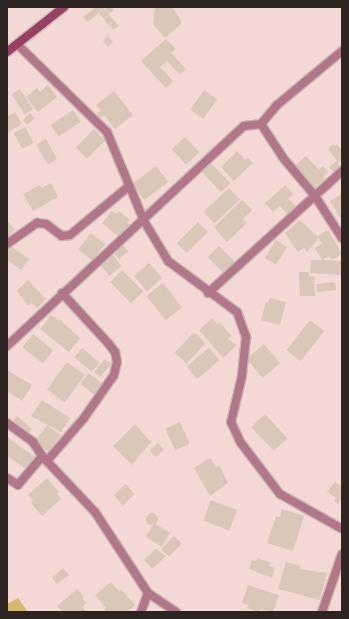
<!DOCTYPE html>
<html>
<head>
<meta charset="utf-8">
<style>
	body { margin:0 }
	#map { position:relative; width:349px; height:619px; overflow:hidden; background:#f3d8d5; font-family:Mulish,sans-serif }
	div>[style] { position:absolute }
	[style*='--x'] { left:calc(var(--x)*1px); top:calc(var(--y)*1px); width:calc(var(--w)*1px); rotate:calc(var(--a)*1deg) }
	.green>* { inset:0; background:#d6b775 }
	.building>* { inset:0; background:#dbc7b9; transform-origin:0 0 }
	.round { border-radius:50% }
	.roads { filter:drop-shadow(1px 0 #ccb4b1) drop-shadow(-1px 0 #ccb4b1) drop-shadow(0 1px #ccb4b1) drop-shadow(0 -1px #ccb4b1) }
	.street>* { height:8px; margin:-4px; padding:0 4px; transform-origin:4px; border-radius:4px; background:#b2768b }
	.secondary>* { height:8px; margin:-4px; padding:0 4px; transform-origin:4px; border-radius:4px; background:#964164 }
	span { translate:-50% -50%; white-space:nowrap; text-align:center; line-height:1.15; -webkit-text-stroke:3.5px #fff; paint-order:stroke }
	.frame { position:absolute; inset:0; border:8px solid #2e2523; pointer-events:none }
</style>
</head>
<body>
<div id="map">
	<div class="green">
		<div style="clip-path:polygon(18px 598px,28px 612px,7px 612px,7px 604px)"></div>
	</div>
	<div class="building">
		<div style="clip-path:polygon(96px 7px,106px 7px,88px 22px,83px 17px)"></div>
		<div style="clip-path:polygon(107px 7px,112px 7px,114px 10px,109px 14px,105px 9px)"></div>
		<div style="clip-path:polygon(155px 7px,172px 7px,181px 20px,181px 24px,165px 38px,153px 24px)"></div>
		<div style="left:104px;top:9px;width:7px;height:7px;rotate:45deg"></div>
		<div style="clip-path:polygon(109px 15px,114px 20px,108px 25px,104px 19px)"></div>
		<div style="clip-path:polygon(114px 20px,119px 26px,113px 30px,109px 25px)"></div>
		<div style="clip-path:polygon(108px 36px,113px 42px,108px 47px,103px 41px)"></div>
		<div style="clip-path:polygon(166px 39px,176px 49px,171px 53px,186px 69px,180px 75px,167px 61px,160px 67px,173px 81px,166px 88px,141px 61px)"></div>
		<div style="clip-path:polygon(48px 85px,57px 97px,38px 112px,26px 97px,37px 88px,40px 92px)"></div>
		<div style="left:20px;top:89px;width:24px;height:10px;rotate:57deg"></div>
		<div style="left:204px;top:90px;width:16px;height:24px;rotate:35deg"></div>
		<div style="clip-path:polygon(114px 91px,133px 115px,115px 129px,104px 115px,101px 118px,97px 113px,101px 110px,96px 105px)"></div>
		<div style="left:73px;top:110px;width:14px;height:27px;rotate:56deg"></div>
		<div style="clip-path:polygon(15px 112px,22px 124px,7px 133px,7px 117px)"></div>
		<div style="clip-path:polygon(30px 113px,35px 118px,27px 125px,23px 120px)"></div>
		<div style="left:25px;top:127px;width:18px;height:13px;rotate:61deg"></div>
		<div style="left:94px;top:129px;width:16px;height:26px;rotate:45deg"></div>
		<div style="left:185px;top:137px;width:21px;height:18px;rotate:47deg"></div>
		<div style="left:46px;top:139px;width:23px;height:11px;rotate:61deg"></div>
		<div style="clip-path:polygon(333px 144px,335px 146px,337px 144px,342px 150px,342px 160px,338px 163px,341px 166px,333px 172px,329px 167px,337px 161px,328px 149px)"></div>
		<div style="clip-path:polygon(237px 151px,245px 160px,248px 158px,253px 163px,234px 181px,221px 167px)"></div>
		<div style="clip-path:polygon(306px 156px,319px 170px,323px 166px,328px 172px,323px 177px,325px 179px,315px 188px,295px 166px)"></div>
		<div style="left:211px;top:163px;width:28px;height:13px;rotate:46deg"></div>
		<div style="left:156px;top:166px;width:20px;height:30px;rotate:53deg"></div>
		<div style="clip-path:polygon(51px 183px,58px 197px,33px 211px,23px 194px,40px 185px,42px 188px)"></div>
		<div style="clip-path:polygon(285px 185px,293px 194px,288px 199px,297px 207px,288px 215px,280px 206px,273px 212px,265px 203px)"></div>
		<div style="left:229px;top:188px;width:16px;height:35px;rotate:47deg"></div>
		<div style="clip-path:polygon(342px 194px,342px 221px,330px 201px)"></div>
		<div style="clip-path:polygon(242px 200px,252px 210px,243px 219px,247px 223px,227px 242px,214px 227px)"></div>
		<div style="clip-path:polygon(112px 211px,117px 214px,119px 211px,130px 220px,127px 223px,131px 225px,120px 238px,102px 223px)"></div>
		<div style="clip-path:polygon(300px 220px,319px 238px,307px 252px,304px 247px,298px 252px,285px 233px)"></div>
		<div style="clip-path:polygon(7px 221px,15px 229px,7px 238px)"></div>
		<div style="left:198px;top:222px;width:14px;height:30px;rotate:45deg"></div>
		<div style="clip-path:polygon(328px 230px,342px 254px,332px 260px,329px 256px,322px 260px,342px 261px,342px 275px,310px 273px,311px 260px,322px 260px,315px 248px,322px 244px,318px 236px)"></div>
		<div style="left:91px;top:233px;width:18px;height:21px;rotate:38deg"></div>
		<div style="left:276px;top:240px;width:13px;height:21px;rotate:32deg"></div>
		<div style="left:121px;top:243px;width:11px;height:12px;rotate:49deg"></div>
		<div style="clip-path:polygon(9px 245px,29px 259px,21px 270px,7px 260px)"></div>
		<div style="left:219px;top:246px;width:23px;height:16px;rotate:45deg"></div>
		<div style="left:113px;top:255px;width:14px;height:16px;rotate:51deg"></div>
		<div style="left:149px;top:263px;width:20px;height:20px;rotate:49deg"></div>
		<div style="left:122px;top:270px;width:30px;height:17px;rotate:45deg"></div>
		<div style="clip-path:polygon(299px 272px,309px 272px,309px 277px,314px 276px,315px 296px,300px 296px)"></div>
		<div style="clip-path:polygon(28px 280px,46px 299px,37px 308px,32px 303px,28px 306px,17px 291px)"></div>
		<div style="left:335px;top:282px;width:8px;height:19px;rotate:83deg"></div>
		<div style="left:163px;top:283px;width:31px;height:21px;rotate:52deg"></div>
		<div style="clip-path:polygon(270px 298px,286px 302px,280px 325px,261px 320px,266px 302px,268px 303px)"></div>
		<div style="clip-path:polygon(51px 315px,59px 321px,60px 320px,80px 338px,69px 352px,40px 329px)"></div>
		<div style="clip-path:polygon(212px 318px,218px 325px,220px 323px,232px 336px,228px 339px,237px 345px,223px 358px,199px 330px)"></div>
		<div style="left:310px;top:320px;width:18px;height:38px;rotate:38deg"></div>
		<div style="left:194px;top:332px;width:16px;height:28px;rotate:43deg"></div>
		<div style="left:33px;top:334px;width:26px;height:17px;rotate:39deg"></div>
		<div style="left:264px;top:344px;width:25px;height:23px;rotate:50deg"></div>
		<div style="left:82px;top:348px;width:23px;height:12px;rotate:40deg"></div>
		<div style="left:209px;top:348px;width:16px;height:29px;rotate:50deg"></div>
		<div style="left:105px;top:359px;width:8px;height:17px;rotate:40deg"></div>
		<div style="left:67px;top:362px;width:22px;height:34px;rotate:36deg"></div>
		<div style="clip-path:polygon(7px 370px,32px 385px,22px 401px,7px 391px)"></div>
		<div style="left:89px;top:373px;width:18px;height:14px;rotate:38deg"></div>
		<div style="clip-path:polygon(42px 400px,70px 418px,61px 432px,31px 416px)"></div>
		<div style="left:265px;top:414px;width:33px;height:19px;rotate:47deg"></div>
		<div style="left:17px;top:416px;width:20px;height:9px;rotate:41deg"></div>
		<div style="left:180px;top:422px;width:24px;height:16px;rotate:66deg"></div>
		<div style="clip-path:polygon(135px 424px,151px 442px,132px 465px,113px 446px)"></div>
		<div style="left:47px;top:425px;width:17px;height:21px;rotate:36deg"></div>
		<div style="clip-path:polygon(7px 437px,35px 457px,27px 470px,7px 456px)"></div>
		<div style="left:158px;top:443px;width:9px;height:11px;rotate:49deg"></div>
		<div style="clip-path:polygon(210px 458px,216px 467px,219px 465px,228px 483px,210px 496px,194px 468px)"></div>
		<div style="clip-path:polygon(47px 478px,59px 492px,57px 494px,61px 499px,42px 516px,31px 503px,33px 500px,28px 495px)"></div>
		<div style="clip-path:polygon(335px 482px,342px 487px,342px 499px,338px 504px,334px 501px,336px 498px,327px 492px)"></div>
		<div style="clip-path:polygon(126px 484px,134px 494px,123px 506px,114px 495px)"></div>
		<div style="left:211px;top:500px;width:28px;height:22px;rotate:21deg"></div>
		<div style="clip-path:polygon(282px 509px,304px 516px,293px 551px,267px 543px,276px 516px,280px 517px)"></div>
		<div class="round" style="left:146px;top:513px;width:12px;height:12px"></div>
		<div style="left:154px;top:523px;width:19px;height:16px;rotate:32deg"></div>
		<div style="left:174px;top:536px;width:11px;height:18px;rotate:45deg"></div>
		<div style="clip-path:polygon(156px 549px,166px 556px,152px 569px,144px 560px)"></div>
		<div style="clip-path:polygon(258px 558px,270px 562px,269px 566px,275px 568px,272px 578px,249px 569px,252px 560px,256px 561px)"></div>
		<div style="clip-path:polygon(286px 562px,301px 566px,300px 569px,327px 573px,320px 600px,278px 589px)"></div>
		<div style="clip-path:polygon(63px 568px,69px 575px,57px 584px,52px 578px)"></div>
		<div style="clip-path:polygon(111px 582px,119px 591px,121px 589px,135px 605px,127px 612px,105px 612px,104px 610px,106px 608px,95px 595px)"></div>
		<div style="clip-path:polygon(248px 585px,279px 595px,273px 612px,260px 609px,258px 612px,247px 608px,249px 605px,242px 603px)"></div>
		<div style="clip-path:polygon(77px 589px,84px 597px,82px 598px,86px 603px,82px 607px,86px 611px,63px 612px,57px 606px)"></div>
	</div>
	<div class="roads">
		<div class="street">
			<div style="--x:17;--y:44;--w:126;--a:44.4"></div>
			<div style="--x:107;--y:132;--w:96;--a:67.4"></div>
			<div style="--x:144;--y:221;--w:47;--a:59"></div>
			<div style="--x:168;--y:261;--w:86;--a:36.5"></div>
			<div style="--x:237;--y:312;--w:27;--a:70"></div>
			<div style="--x:246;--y:337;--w:39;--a:96"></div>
			<div style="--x:242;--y:376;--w:47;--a:103.4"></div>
			<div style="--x:231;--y:422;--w:23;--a:65"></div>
			<div style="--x:241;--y:443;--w:64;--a:52.6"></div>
			<div style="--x:280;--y:494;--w:71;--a:29.4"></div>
			<div style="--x:261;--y:124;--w:25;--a:-50"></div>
			<div style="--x:277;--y:105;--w:85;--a:-39.7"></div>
			<div style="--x:7;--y:244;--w:37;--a:-35"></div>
			<div style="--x:37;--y:223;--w:9;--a:6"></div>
			<div style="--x:46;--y:224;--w:20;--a:37"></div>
			<div style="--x:62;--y:236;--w:8;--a:-7"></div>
			<div style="--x:70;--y:235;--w:77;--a:-39.7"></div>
			<div style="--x:208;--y:293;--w:181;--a:-42.3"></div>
			<div style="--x:7;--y:346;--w:323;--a:-42.9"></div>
			<div style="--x:244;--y:126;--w:17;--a:-7"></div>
			<div style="--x:261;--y:124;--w:42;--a:56.7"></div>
			<div style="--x:284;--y:159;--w:48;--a:50"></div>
			<div style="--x:315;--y:196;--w:50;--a:57.3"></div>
			<div style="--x:7;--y:423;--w:32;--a:36"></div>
			<div style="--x:33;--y:442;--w:17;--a:57"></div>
			<div style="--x:42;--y:456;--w:77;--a:46.6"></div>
			<div style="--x:95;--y:512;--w:97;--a:56.8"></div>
			<div style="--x:148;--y:593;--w:34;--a:34"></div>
			<div style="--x:47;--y:461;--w:57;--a:-49.3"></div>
			<div style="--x:84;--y:418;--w:52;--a:-55.1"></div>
			<div style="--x:114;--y:375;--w:13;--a:-77"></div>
			<div style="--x:117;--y:362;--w:10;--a:-101"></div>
			<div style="--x:115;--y:352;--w:11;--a:-128"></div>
			<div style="--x:108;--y:343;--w:68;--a:-132.6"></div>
			<div style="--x:7;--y:478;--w:13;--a:32"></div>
			<div style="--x:18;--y:485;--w:38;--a:-50"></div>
			<div style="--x:141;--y:612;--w:20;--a:-70"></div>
			<div style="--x:322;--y:612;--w:61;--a:-71"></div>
		</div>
		<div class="secondary">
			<div style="--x:7;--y:52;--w:73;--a:-38.3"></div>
		</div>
	</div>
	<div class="frame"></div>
</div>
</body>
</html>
